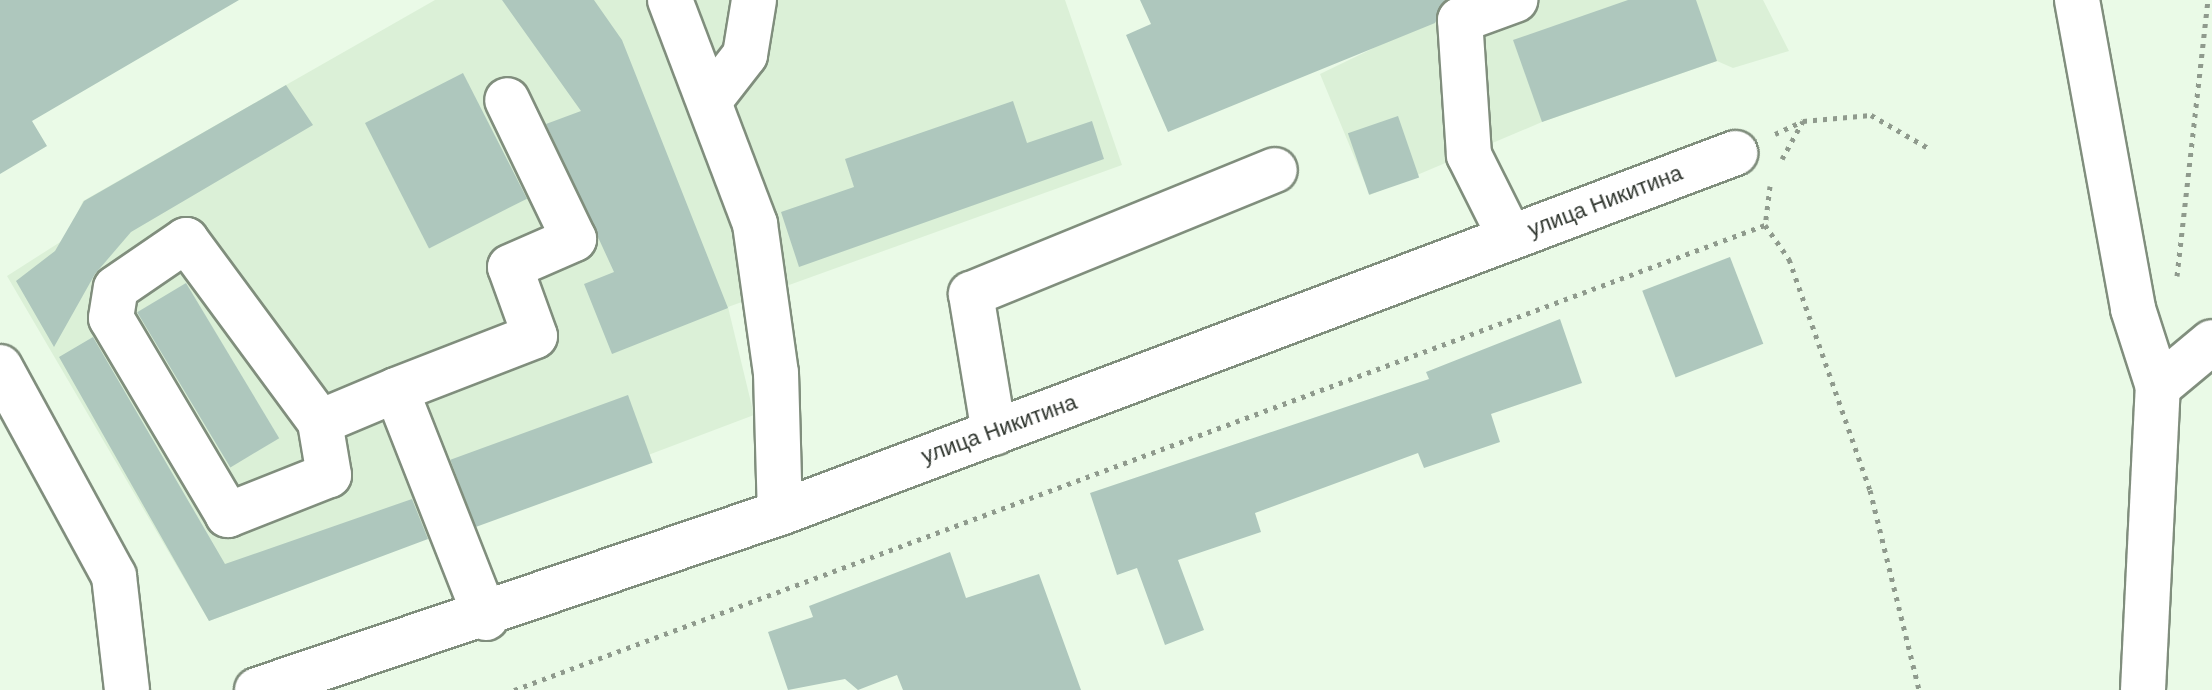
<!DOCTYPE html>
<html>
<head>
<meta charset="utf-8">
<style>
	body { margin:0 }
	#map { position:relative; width:2212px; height:690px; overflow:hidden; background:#eafae7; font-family:Helvetica,sans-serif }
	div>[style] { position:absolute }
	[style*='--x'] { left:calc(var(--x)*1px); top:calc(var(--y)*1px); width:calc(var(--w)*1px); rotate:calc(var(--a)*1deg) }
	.built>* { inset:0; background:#dbf0d7 }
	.building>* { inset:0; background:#aec7bd; transform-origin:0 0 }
	.path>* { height:5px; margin-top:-2.5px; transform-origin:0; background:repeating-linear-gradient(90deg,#8f9a8d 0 4px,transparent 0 10px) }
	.roads { filter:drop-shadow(2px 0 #808e7d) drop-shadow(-2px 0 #808e7d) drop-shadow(0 2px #808e7d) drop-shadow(0 -2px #808e7d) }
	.minor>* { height:44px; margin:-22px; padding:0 22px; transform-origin:22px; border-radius:22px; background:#fff }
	span { translate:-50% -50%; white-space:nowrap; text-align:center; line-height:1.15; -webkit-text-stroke:8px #fff; paint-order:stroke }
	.street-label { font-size:22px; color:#2f352e }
</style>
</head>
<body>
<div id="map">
	<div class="built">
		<div style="clip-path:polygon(435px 0,1065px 0,1122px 165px,728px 307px,754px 415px,209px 621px,7px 276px,65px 239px,83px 201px)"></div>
		<div style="clip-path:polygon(1364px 0,1763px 0,1789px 51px,1733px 68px,1717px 61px,1542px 122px,1370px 195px,1320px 74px,1382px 44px)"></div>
	</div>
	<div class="building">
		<div style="clip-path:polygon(0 0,239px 0,32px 121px,47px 146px,0 174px)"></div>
		<div style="clip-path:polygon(502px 0,594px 0,622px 40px,728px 308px,612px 354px,584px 284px,614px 272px,546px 124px,581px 111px)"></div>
		<div style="clip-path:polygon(1140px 0,1447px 0,1435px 23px,1168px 132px,1126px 35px,1151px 24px)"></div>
		<div style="clip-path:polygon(1628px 0,1696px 0,1717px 61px,1542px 122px,1513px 40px)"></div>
		<div style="left:463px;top:73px;width:141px;height:110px;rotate:63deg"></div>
		<div style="clip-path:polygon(286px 85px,313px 125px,131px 232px,95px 274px,54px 347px,16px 281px,55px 251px,84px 201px)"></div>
		<div style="clip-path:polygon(1013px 101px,1027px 143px,1092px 121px,1104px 159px,799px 267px,781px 212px,854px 187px,845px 159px)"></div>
		<div style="left:1398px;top:116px;width:65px;height:53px;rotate:71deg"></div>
		<div style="left:1730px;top:257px;width:93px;height:94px;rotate:69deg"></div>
		<div style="left:186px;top:283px;width:181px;height:57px;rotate:59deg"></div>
		<div style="clip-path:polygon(1560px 319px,1582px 383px,1491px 414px,1500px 442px,1424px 468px,1418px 453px,1255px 513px,1261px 532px,1178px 560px,1204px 630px,1165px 645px,1137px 568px,1117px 575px,1090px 493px,1429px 379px,1426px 372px)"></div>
		<div style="clip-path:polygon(93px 337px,225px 564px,412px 499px,428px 539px,209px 621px,59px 357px)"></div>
		<div style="left:628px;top:395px;width:72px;height:189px;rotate:70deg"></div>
		<div style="clip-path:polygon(950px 552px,966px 598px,1039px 574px,1081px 690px,903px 690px,897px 675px,858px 690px,845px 679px,788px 690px,768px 632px,813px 617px,809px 606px)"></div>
	</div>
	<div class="path">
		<div style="--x:1775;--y:134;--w:31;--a:-25"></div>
		<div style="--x:1803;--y:121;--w:68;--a:-5"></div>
		<div style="--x:1871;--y:115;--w:68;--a:30"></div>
		<div style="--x:1782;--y:159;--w:43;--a:-61.1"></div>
		<div style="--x:1770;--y:186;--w:39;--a:97"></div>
		<div style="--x:1765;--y:225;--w:42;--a:54.8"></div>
		<div style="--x:1789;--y:259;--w:245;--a:70.7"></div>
		<div style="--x:1870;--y:490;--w:206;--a:76.2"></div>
		<div style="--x:2177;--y:276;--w:278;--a:-83.6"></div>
		<div style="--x:514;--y:690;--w:1335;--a:-20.39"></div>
	</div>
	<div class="roads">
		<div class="minor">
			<div style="--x:670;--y:0;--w:240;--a:69.2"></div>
			<div style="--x:755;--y:224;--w:150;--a:82"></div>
			<div style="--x:776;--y:373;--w:140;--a:88.4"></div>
			<div style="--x:2077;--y:0;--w:314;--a:79.7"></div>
			<div style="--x:2133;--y:309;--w:82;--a:72.2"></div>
			<div style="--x:710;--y:100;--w:57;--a:-52.1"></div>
			<div style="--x:745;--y:55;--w:56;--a:-80.7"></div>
			<div style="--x:1510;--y:237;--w:92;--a:-116.6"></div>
			<div style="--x:1469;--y:155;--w:135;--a:-93.8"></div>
			<div style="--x:1460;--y:20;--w:59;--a:-20"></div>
			<div style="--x:0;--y:367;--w:238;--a:61.4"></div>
			<div style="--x:114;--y:576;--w:115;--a:83.5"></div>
			<div style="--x:320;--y:422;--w:54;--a:80.4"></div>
			<div style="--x:329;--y:475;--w:109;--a:158.4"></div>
			<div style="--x:228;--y:515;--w:229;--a:-120.7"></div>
			<div style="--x:111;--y:318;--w:30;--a:-81"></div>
			<div style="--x:116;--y:288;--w:85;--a:-34.4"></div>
			<div style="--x:186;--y:240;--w:226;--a:53.6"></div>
			<div style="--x:320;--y:422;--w:82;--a:-22.8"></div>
			<div style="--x:994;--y:433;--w:141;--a:-99.4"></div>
			<div style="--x:971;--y:294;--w:328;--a:-22.2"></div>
			<div style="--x:486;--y:618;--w:245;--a:-111.5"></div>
			<div style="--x:396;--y:390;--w:149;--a:-21.2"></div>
			<div style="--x:535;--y:336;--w:73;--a:-109.9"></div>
			<div style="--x:510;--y:267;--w:70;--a:-23.6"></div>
			<div style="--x:574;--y:239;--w:154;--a:-115.7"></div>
			<div style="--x:257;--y:690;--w:552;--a:-18.7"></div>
			<div style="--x:780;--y:513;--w:1021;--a:-20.65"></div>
			<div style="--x:2143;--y:690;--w:303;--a:-87.2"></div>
			<div style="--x:2158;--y:387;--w:70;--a:-39.8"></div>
		</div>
	</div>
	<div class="street-label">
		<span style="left:1605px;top:201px;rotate:-21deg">улица Никитина</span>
		<span style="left:999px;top:429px;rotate:-20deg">улица Никитина</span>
	</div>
</div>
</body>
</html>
